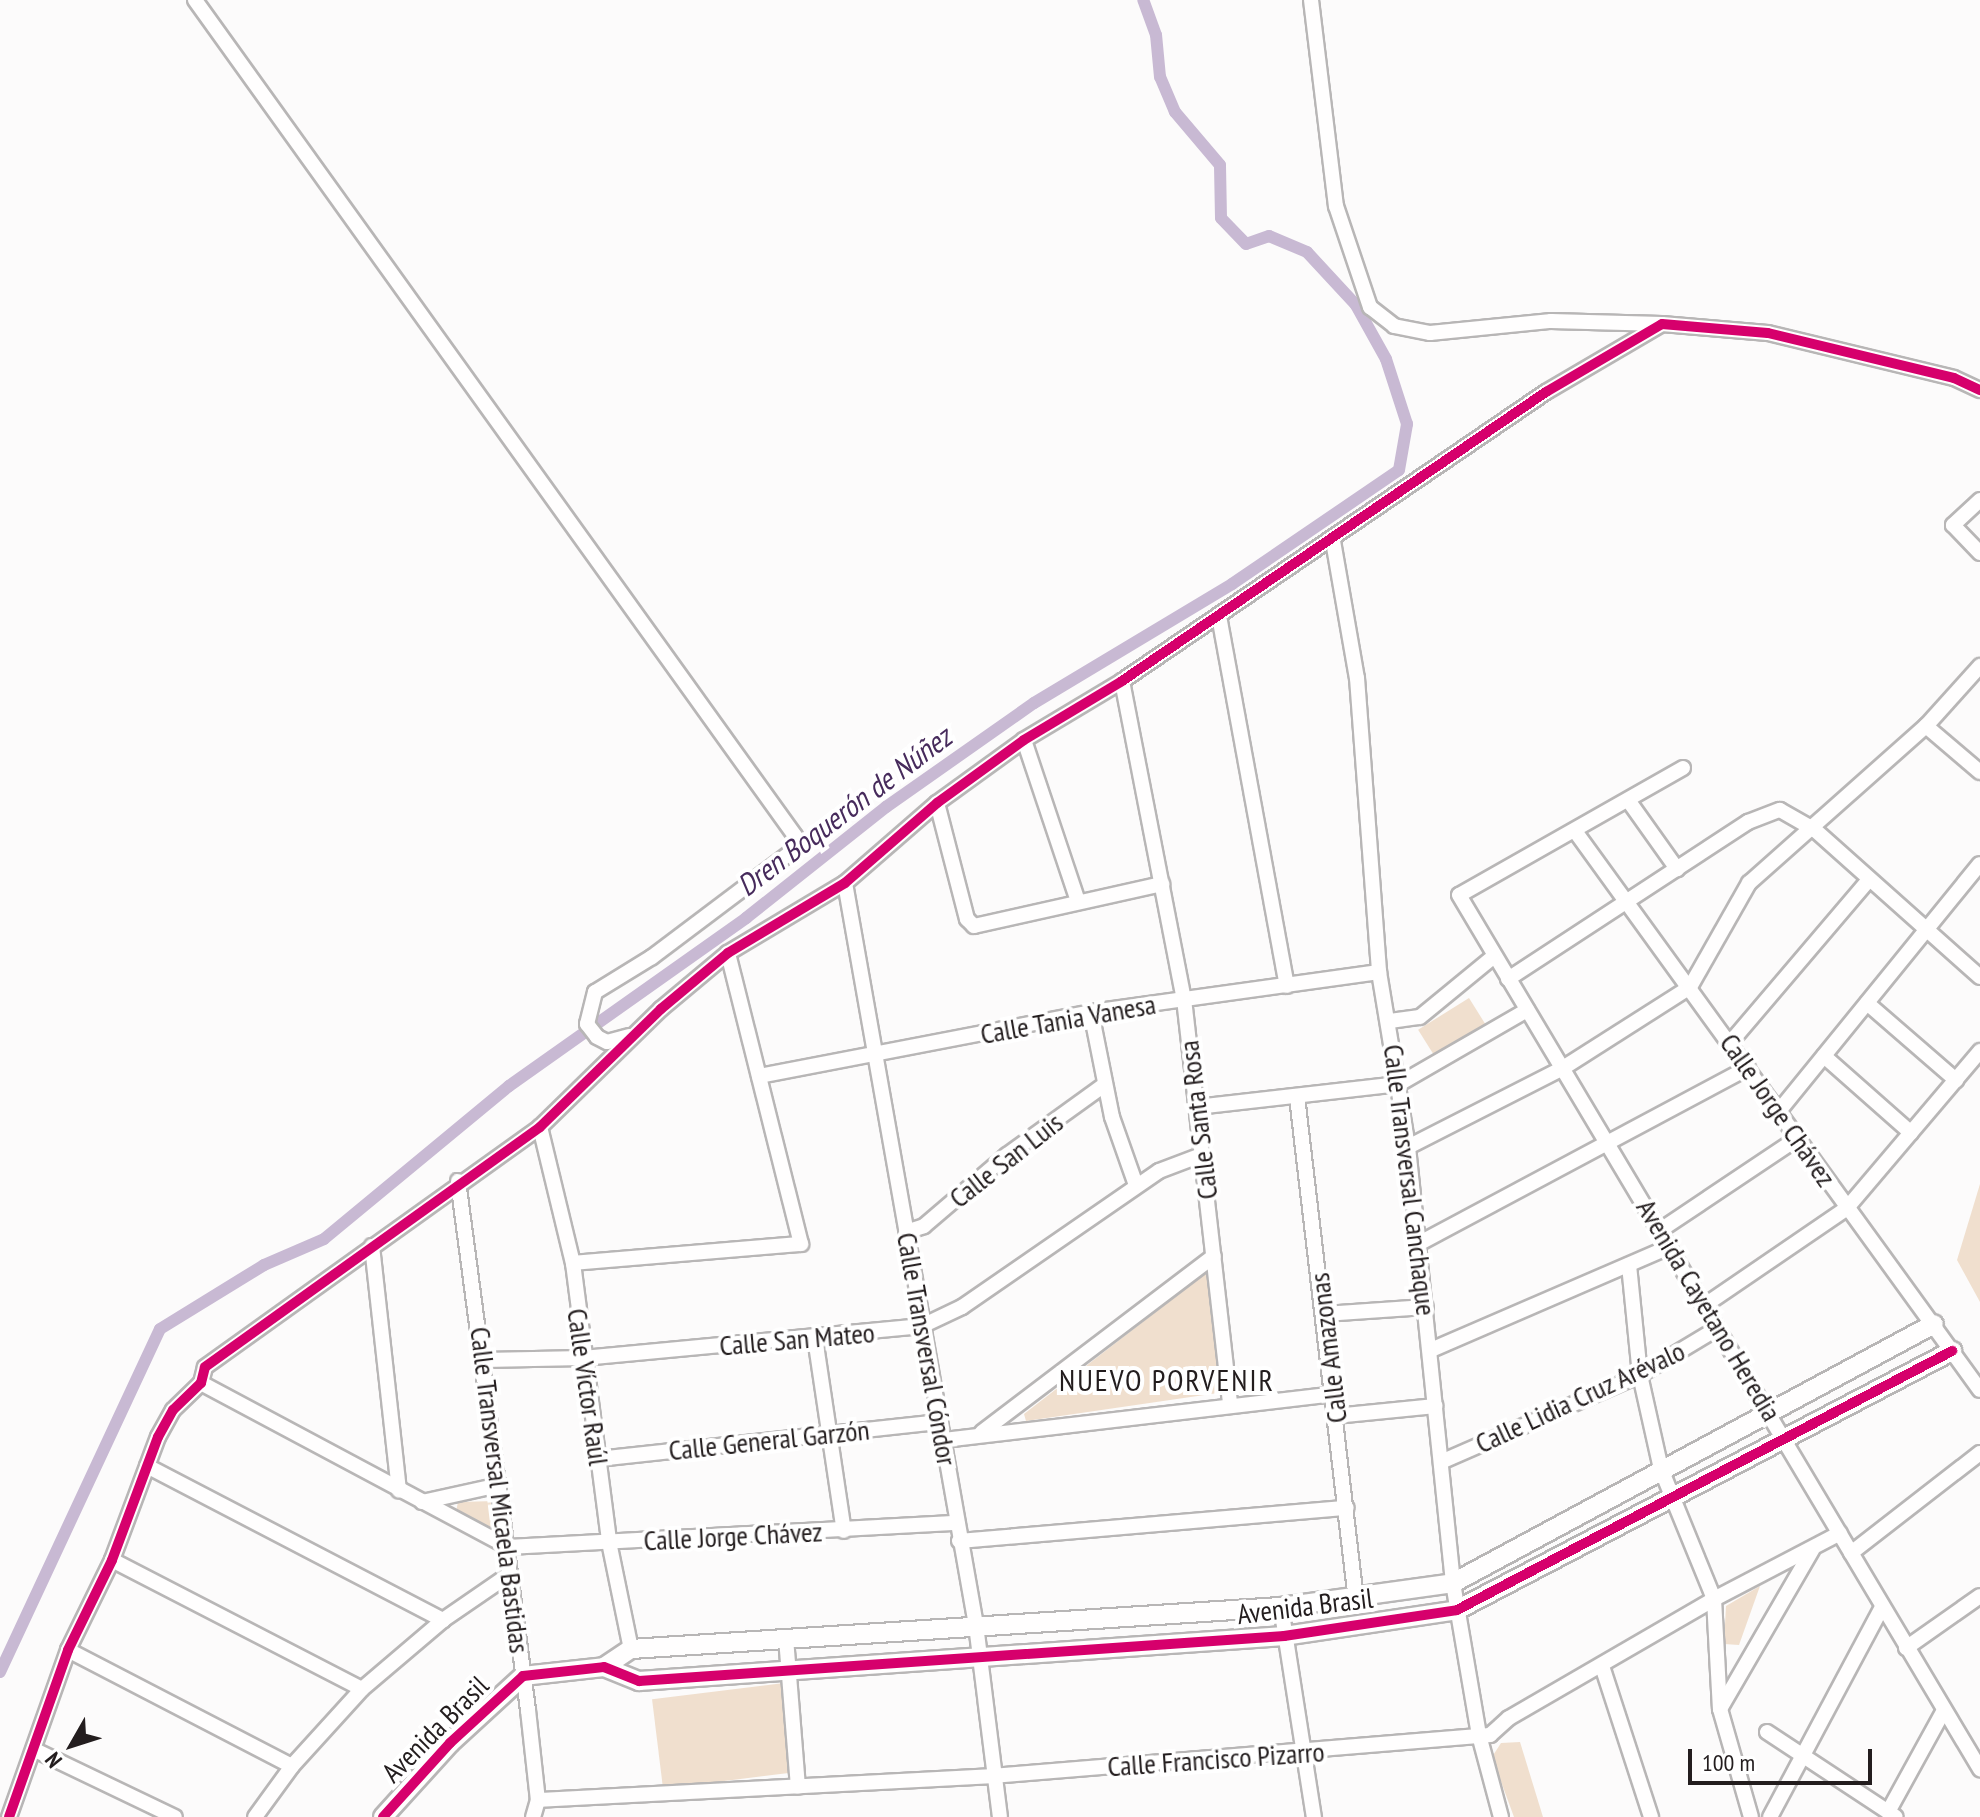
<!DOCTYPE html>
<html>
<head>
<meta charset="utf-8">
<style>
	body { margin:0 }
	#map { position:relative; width:1980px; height:1817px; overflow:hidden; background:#fcfbfb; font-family:"PT Sans Narrow",sans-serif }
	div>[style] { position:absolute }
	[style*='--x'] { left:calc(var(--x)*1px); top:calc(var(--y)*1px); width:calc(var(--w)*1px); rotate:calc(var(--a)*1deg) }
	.green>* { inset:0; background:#f0dfce; transform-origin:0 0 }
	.canal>* { height:12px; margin:-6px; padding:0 6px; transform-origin:6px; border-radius:6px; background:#c8b9d3 }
	.roads { filter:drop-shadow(2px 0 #b8b6b6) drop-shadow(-2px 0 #b8b6b6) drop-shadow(0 2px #b8b6b6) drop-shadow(0 -2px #b8b6b6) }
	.minor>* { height:14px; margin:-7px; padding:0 7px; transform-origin:7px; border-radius:7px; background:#fffefe }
	.tertiary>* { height:18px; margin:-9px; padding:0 9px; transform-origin:9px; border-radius:9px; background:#fffefe }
	.cycleway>* { height:10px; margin:-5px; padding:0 5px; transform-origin:5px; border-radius:5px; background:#d6006c }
	span { translate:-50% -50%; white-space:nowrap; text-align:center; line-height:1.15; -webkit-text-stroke:8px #fff; paint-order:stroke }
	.street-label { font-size:28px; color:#231d1e }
	.water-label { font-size:30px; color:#472b5c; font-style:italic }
	.neighbourhood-label { font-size:30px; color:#231d1e; letter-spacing:2px }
	.north { position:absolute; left:32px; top:1705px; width:80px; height:80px; -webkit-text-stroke:6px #fff; paint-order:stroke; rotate:231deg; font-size:22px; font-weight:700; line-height:32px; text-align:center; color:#231d1e }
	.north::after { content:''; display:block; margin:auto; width:28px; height:36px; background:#231d1e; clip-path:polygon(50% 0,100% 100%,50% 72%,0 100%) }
	.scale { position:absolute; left:1688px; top:1749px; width:184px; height:36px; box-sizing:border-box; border:4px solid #231d1e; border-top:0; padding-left:10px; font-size:24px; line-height:28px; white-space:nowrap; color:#231d1e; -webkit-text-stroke:6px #fff; paint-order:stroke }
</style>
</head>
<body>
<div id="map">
	<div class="green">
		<div style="left:1469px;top:998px;width:31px;height:60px;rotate:58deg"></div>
		<div style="clip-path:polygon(1980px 1184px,1980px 1302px,1957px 1260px)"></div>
		<div style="clip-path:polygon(1211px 1269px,1225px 1392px,1026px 1421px,1024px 1414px)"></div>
		<div style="clip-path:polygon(496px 1501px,500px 1532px,456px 1512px,458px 1502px)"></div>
		<div style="clip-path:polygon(1760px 1586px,1739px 1645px,1724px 1644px,1726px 1606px)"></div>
		<div style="left:792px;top:1682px;width:90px;height:141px;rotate:83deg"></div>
		<div style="clip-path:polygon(1520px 1742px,1543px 1817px,1514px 1817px,1492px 1757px,1501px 1743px)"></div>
	</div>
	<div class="canal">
		<div style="--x:0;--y:1672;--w:378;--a:-65"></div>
		<div style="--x:160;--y:1329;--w:122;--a:-31.6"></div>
		<div style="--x:264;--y:1265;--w:65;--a:-23.4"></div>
		<div style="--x:324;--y:1239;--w:240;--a:-39.6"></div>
		<div style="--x:509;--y:1086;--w:291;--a:-35.3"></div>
		<div style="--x:746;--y:918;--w:179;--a:-38.4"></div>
		<div style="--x:886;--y:807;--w:181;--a:-35.1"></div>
		<div style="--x:1034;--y:703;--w:231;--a:-31"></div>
		<div style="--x:1232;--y:584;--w:202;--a:-34.3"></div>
		<div style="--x:1399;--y:470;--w:47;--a:-80.1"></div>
		<div style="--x:1407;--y:424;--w:68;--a:-107.9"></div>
		<div style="--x:1386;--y:359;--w:62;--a:-119.1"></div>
		<div style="--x:1356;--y:305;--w:72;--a:-132.8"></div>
		<div style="--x:1307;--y:252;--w:41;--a:-157.2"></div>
		<div style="--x:1269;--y:236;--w:24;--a:161"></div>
		<div style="--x:1246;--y:244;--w:36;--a:-134"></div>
		<div style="--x:1221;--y:218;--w:53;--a:-91.1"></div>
		<div style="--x:1220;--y:165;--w:70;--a:-130.3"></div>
		<div style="--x:1175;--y:112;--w:38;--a:-113"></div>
		<div style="--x:1160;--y:77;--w:42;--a:-95.4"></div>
		<div style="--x:1156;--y:35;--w:37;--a:-110"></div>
	</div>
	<div class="roads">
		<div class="minor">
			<div style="--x:195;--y:0;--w:1029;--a:54.33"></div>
			<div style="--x:795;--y:836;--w:18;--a:106"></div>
			<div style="--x:790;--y:853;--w:173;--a:143"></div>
			<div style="--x:652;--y:957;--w:67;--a:148.4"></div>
			<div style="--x:595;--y:992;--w:33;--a:104"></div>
			<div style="--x:587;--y:1024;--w:16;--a:52"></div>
			<div style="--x:597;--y:1037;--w:11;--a:27"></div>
			<div style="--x:607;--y:1042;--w:23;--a:-15"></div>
			<div style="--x:1311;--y:0;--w:208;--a:83.1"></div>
			<div style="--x:1336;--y:206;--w:107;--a:71.4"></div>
			<div style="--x:1370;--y:307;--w:31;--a:38"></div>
			<div style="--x:1394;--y:326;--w:37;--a:11"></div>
			<div style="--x:1430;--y:333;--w:122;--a:-5.7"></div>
			<div style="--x:1551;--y:321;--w:111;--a:1.5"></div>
			<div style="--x:1980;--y:500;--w:37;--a:137"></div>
			<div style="--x:1953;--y:525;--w:39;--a:46"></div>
			<div style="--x:1333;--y:541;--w:139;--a:80.1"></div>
			<div style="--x:1357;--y:678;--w:295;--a:85.7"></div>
			<div style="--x:1379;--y:972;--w:177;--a:80.6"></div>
			<div style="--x:1408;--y:1147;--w:438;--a:84.1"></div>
			<div style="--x:1453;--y:1583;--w:154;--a:80.3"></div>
			<div style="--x:1479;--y:1735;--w:85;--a:75"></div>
			<div style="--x:1219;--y:616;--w:376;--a:79.6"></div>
			<div style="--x:1122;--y:681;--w:324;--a:79"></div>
			<div style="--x:1184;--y:999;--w:407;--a:83.5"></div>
			<div style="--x:1926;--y:726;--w:71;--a:40.4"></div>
			<div style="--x:1024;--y:740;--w:170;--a:71.5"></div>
			<div style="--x:1683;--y:768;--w:257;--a:150.4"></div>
			<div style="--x:1459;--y:895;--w:1018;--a:59.2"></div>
			<div style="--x:1628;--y:800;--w:85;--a:54.6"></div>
			<div style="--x:937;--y:803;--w:120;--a:75.5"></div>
			<div style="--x:967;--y:919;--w:10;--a:45"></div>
			<div style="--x:974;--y:926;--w:193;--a:-12.6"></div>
			<div style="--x:1575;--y:831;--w:690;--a:54.08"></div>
			<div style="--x:845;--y:883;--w:753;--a:79.99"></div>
			<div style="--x:976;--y:1625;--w:193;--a:82.9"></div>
			<div style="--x:1508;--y:979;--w:287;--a:-33.2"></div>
			<div style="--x:1748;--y:822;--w:34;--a:-21"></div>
			<div style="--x:1780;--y:810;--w:40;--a:29.7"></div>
			<div style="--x:1815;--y:830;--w:221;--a:41.7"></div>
			<div style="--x:1867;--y:1003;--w:118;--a:40.9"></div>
			<div style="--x:1091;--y:1012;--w:107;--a:78.7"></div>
			<div style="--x:1112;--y:1117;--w:72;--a:70.6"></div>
			<div style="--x:1390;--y:1021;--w:30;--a:-8"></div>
			<div style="--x:1420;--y:1017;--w:94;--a:-39.4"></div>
			<div style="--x:1730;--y:1043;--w:213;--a:-49.6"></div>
			<div style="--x:1824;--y:1056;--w:116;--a:41.5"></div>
			<div style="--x:759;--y:1076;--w:338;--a:-10.9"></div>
			<div style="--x:1091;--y:1012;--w:291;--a:-7.9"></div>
			<div style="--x:1297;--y:1097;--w:506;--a:83.31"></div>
			<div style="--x:1197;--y:1107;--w:203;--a:-6.5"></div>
			<div style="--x:1399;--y:1084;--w:148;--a:-30"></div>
			<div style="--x:1779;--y:1111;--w:318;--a:-50.9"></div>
			<div style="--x:540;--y:1127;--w:140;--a:76.4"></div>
			<div style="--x:573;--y:1263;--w:281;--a:82.6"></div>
			<div style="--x:609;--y:1542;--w:109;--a:78.4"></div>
			<div style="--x:1408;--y:1147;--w:174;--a:-27"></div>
			<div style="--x:1563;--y:1068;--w:151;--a:-32.5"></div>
			<div style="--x:1690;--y:987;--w:120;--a:-60.4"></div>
			<div style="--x:1749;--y:883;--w:237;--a:-41.6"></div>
			<div style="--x:1926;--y:726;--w:81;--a:-48"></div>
			<div style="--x:458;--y:1181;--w:534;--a:82.46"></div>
			<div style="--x:528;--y:1710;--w:91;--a:83.7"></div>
			<div style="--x:538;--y:1800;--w:18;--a:106"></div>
			<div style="--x:1659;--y:1231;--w:167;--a:-33.8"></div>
			<div style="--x:906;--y:1232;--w:19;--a:-18"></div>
			<div style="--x:924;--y:1226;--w:109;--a:-40.5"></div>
			<div style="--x:1007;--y:1155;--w:120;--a:-35.8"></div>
			<div style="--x:1418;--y:1244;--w:374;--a:-28.1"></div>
			<div style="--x:372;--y:1246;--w:246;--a:83.7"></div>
			<div style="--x:573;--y:1263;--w:229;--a:-4.8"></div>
			<div style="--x:801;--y:1244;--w:300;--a:-104.1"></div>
			<div style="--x:1629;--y:1265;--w:111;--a:84.3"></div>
			<div style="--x:1640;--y:1375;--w:96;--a:77.4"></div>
			<div style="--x:1661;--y:1469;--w:140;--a:67.8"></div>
			<div style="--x:1714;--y:1599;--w:110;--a:86.9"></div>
			<div style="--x:1720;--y:1709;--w:112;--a:74"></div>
			<div style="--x:1705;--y:1305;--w:172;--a:-34.3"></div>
			<div style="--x:1847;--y:1208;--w:206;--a:-49.7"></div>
			<div style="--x:1324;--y:1314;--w:102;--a:-3.9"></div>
			<div style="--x:815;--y:1338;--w:195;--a:81.5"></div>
			<div style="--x:1431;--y:1350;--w:259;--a:-23.4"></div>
			<div style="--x:484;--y:1360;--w:99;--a:-1.2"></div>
			<div style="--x:583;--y:1358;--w:341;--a:-5.4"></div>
			<div style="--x:922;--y:1326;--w:44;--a:-25.4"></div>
			<div style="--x:962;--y:1307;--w:239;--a:-34.6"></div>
			<div style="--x:1159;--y:1171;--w:48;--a:-20.7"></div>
			<div style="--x:201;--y:1383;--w:348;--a:28.1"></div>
			<div style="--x:508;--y:1547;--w:450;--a:-3.1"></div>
			<div style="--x:1335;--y:1416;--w:101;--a:-5.7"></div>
			<div style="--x:982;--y:1432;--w:291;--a:-37.2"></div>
			<div style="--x:944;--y:1440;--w:393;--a:-6.7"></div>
			<div style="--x:598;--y:1459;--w:344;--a:-6.2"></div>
			<div style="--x:1443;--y:1461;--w:215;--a:-23.6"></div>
			<div style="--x:1640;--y:1375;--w:87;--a:-31"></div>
			<div style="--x:147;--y:1466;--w:334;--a:27.5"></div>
			<div style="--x:422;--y:1502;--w:79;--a:-12.4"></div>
			<div style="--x:959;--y:1541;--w:389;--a:-4.9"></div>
			<div style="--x:1851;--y:1553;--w:163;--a:-37.8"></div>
			<div style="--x:112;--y:1560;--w:281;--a:27.3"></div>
			<div style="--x:1281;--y:1607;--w:213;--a:81.1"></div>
			<div style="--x:786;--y:1638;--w:149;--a:85.4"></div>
			<div style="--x:1906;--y:1648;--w:90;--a:-35.1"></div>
			<div style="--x:68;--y:1650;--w:252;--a:27.4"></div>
			<div style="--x:1602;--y:1666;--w:159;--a:72"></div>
			<div style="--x:1720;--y:1709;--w:184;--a:-59.9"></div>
			<div style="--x:1767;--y:1732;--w:154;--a:33.4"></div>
			<div style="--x:35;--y:1750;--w:155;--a:25.6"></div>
			<div style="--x:538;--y:1800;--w:455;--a:-3"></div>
			<div style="--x:992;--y:1776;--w:500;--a:-4.7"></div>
			<div style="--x:1490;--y:1735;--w:25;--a:-42"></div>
			<div style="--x:1509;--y:1718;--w:237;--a:-30.1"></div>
			<div style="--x:1714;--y:1599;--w:142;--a:-27.6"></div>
			<div style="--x:1888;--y:1812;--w:114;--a:-61.2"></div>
			<div style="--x:9;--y:1817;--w:177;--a:-70.5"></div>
			<div style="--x:68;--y:1650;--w:100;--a:-63.9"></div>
			<div style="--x:112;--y:1560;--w:131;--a:-69.5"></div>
			<div style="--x:158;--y:1437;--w:31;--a:-61"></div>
			<div style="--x:173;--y:1410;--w:39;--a:-44"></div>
			<div style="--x:201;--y:1383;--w:16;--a:-76"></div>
			<div style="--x:205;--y:1367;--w:412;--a:-35.6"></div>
			<div style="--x:540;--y:1127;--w:169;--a:-44.3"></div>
			<div style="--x:661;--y:1009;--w:87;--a:-39.9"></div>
			<div style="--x:728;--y:953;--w:136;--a:-30.9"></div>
			<div style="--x:845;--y:883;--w:122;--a:-41"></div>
			<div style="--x:937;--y:803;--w:107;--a:-35.9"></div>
			<div style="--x:1024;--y:740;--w:114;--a:-31"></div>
			<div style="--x:1122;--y:681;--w:513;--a:-34.28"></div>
			<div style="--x:1546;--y:392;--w:134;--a:-30.4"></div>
			<div style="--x:1662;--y:324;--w:106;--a:4.9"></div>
			<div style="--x:1768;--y:333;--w:191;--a:13.6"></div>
			<div style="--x:1954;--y:378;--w:29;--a:25"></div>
			<div style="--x:255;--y:1817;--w:63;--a:-54"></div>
			<div style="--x:292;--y:1766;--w:104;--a:-47.7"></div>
			<div style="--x:362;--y:1689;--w:106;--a:-40.4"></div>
			<div style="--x:443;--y:1620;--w:81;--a:-34.5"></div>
			<div style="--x:1770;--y:1817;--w:236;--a:-61.9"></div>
		</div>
		<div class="tertiary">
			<div style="--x:604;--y:1667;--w:32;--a:-34"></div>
			<div style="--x:631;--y:1649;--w:651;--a:-3.7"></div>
			<div style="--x:1281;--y:1607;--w:174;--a:-7.9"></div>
			<div style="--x:1453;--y:1583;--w:546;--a:-28.3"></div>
			<div style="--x:383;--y:1817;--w:100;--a:-47.8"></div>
			<div style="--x:450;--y:1743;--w:99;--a:-42.5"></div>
			<div style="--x:523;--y:1676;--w:81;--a:-6.3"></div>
			<div style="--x:604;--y:1667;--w:38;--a:22"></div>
			<div style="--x:639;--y:1681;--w:647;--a:-3.99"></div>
			<div style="--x:1284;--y:1636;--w:175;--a:-8.5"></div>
			<div style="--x:1457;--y:1610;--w:559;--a:-27.62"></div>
		</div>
	</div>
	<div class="cycleway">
		<div style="--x:9;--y:1817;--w:177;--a:-70.5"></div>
		<div style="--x:68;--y:1650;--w:100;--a:-63.9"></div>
		<div style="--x:112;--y:1560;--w:131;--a:-69.5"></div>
		<div style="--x:158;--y:1437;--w:31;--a:-61"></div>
		<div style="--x:173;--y:1410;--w:39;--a:-44"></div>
		<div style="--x:201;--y:1383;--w:16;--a:-76"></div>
		<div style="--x:205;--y:1367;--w:412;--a:-35.6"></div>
		<div style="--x:540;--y:1127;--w:169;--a:-44.3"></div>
		<div style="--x:661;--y:1009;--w:87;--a:-39.9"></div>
		<div style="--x:728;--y:953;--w:136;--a:-30.9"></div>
		<div style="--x:845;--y:883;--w:122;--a:-41"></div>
		<div style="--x:937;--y:803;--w:107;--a:-35.9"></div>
		<div style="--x:1024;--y:740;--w:114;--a:-31"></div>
		<div style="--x:1122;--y:681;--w:513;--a:-34.28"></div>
		<div style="--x:1546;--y:392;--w:134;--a:-30.4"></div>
		<div style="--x:1662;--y:324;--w:106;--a:4.9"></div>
		<div style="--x:1768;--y:333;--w:191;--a:13.6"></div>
		<div style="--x:1954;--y:378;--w:29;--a:25"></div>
		<div style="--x:383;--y:1817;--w:100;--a:-47.8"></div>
		<div style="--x:450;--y:1743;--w:99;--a:-42.5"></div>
		<div style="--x:523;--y:1676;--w:81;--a:-6.3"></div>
		<div style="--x:604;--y:1667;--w:38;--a:22"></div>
		<div style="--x:639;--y:1681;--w:647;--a:-3.99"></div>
		<div style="--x:1284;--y:1636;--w:175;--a:-8.5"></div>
		<div style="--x:1457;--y:1610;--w:559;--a:-27.62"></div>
	</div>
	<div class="street-label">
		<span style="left:1068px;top:1019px;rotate:-10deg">Calle Tania Vanesa</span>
		<span style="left:1778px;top:1110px;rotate:55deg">Calle Jorge Chávez</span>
		<span style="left:1198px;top:1120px;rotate:-97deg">Calle Santa Rosa</span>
		<span style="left:1006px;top:1160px;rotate:-38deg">Calle San Luis</span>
		<span style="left:1410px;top:1180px;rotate:83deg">Calle Transversal Canchaque</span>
		<span style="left:1709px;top:1310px;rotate:59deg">Avenida Cayetano Heredia</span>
		<span style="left:797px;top:1339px;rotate:-5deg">Calle San Mateo</span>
		<span style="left:1328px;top:1348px;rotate:-97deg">Calle Amazonas</span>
		<span style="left:927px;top:1349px;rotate:80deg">Calle Transversal Cóndor</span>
		<span style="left:588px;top:1387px;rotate:82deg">Calle Víctor Raúl</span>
		<span style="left:1580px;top:1397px;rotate:-25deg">Calle Lidia Cruz Arévalo</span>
		<span style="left:769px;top:1440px;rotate:-6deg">Calle General Garzón</span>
		<span style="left:500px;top:1490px;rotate:83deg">Calle Transversal Micaela Bastidas</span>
		<span style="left:733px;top:1536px;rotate:-3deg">Calle Jorge Chávez</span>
		<span style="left:1305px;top:1606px;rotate:-7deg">Avenida Brasil</span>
		<span style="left:435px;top:1729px;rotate:-45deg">Avenida Brasil</span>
		<span style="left:1216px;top:1759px;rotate:-4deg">Calle Francisco Pizarro</span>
	</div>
	<div class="water-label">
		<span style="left:844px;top:811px;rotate:-37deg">Dren Boquerón de Núñez</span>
	</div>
	<div class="neighbourhood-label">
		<span style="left:1167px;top:1380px">NUEVO PORVENIR</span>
	</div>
	<div class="north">N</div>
	<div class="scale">100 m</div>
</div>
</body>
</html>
